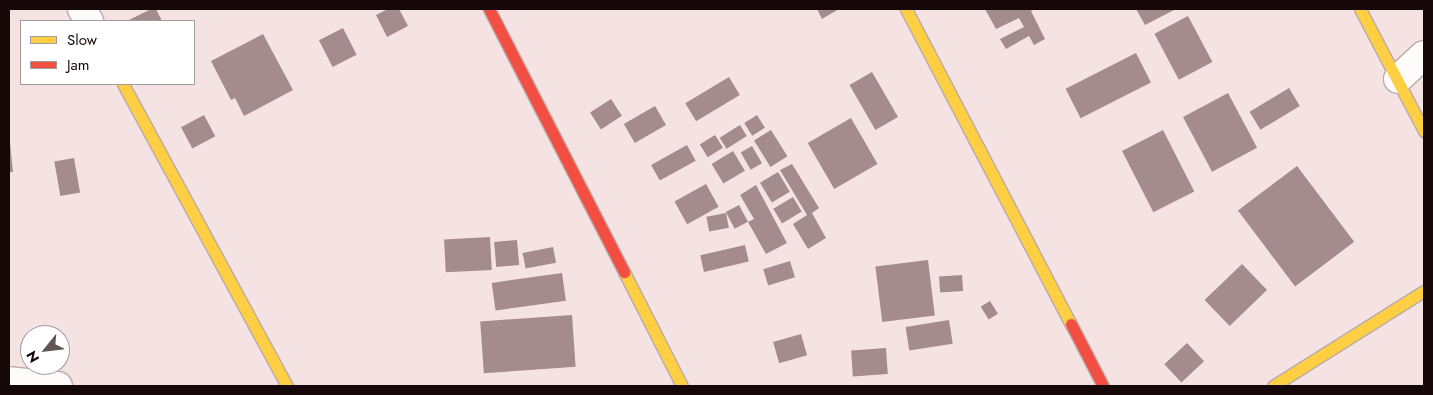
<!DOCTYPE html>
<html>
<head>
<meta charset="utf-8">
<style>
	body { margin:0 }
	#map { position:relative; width:1433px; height:395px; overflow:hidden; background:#f5e3e3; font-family:Jost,sans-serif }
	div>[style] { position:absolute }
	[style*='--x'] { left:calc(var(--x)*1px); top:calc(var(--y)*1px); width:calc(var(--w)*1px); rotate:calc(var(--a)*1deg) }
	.building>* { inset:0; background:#a48c8e; transform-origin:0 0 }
	.roads { filter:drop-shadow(1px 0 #baaaaa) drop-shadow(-1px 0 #baaaaa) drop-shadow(0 1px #baaaaa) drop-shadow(0 -1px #baaaaa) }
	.street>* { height:28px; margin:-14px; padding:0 14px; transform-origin:14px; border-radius:14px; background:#fefbfb }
	.slow>* { height:11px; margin:-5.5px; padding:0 5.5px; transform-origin:5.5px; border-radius:5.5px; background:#ffcf43 }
	.jam>* { height:11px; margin:-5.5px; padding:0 5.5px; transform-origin:5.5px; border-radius:5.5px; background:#f24e42 }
	span { translate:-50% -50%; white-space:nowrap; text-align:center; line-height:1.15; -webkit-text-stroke:5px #fff; paint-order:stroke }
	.frame { position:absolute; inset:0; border:10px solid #160809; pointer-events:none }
	.legend { position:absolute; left:20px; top:20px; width:175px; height:65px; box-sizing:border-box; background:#fff; border:1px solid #a29c9d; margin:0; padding:6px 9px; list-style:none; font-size:15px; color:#160809 }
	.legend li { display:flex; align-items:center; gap:10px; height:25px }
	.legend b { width:25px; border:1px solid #a29c9d }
	.north { position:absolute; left:20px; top:325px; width:50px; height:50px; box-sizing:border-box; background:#fff; border:1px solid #a29c9d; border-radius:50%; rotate:241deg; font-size:14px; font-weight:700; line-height:20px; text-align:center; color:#160809 }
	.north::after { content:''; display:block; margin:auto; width:18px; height:22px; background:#645555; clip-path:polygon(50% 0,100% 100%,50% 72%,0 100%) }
</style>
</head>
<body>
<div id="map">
	<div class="building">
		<div style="clip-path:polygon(151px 9px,156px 9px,162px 21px,127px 21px)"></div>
		<div style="clip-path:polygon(388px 9px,399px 9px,408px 26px,387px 37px,376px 15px)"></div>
		<div style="clip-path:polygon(817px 9px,839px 9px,822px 19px)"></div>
		<div style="clip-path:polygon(985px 9px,1035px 9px,1031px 11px,1045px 39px,1034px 45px,1029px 36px,1006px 49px,1000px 39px,1024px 27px,1019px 18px,996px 29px)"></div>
		<div style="clip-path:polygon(1136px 9px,1176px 9px,1145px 25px)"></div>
		<div style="left:1188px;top:16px;width:52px;height:38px;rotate:62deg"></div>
		<div style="left:343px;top:28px;width:30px;height:27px;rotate:63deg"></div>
		<div style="clip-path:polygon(263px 34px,293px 90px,244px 116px,235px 98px,231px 100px,211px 61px)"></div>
		<div style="left:1136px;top:53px;width:33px;height:79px;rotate:63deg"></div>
		<div style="left:872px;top:72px;width:52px;height:26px;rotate:60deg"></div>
		<div style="left:729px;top:77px;width:21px;height:51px;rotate:59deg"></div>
		<div style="left:1289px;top:88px;width:21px;height:46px;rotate:59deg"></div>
		<div style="left:1228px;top:93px;width:62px;height:51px;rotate:62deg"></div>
		<div style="left:611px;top:99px;width:20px;height:25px;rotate:57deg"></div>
		<div style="left:655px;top:106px;width:22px;height:36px;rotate:60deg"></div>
		<div style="left:204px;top:115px;width:24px;height:26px;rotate:62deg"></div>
		<div style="left:757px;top:115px;width:15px;height:15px;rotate:58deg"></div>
		<div style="left:851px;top:118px;width:53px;height:50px;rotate:60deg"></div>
		<div style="left:740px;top:125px;width:13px;height:24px;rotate:58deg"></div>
		<div style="left:771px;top:130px;width:31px;height:20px;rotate:58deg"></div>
		<div style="left:1163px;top:130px;width:69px;height:46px;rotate:63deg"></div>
		<div style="clip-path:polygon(9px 133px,13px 172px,9px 172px)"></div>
		<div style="left:715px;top:135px;width:15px;height:18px;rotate:58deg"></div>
		<div style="left:687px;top:145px;width:18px;height:41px;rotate:61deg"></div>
		<div style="left:752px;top:146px;width:20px;height:13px;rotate:60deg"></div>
		<div style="left:733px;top:151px;width:23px;height:25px;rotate:59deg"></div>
		<div style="left:74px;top:158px;width:35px;height:20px;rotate:80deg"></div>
		<div style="clip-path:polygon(792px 164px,819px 208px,812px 213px,826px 238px,808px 249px,793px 224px,807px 215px,780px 170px)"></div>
		<div style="left:1297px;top:166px;width:95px;height:74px;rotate:53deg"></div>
		<div style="left:778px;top:172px;width:23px;height:21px;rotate:59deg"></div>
		<div style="left:706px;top:184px;width:26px;height:36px;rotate:61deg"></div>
		<div style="clip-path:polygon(756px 185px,787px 243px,766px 254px,748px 222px,754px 219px,740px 195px)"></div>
		<div style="left:793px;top:197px;width:17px;height:23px;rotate:59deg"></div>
		<div style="left:739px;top:205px;width:19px;height:15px;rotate:62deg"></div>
		<div style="left:726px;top:213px;width:15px;height:20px;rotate:79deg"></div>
		<div style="left:490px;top:237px;width:33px;height:46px;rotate:87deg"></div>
		<div style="left:517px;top:240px;width:25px;height:23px;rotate:85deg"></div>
		<div style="left:745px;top:245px;width:17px;height:46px;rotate:77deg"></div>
		<div style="left:553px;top:247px;width:16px;height:31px;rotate:79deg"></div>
		<div style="left:928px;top:260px;width:56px;height:53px;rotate:83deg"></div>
		<div style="left:790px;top:261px;width:17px;height:28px;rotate:73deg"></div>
		<div style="left:1242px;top:264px;width:36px;height:52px;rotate:46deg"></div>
		<div style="left:562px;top:273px;width:28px;height:71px;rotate:82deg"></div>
		<div style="left:962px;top:275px;width:16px;height:23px;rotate:86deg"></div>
		<div style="left:990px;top:301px;width:15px;height:11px;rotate:58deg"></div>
		<div style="left:572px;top:315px;width:52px;height:92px;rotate:86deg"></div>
		<div style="left:949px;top:320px;width:24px;height:44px;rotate:81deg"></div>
		<div style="left:801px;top:334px;width:22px;height:29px;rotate:74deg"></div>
		<div style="left:1187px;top:343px;width:25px;height:31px;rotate:47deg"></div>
		<div style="left:886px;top:348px;width:26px;height:35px;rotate:86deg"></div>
	</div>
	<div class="roads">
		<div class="street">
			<div style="--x:82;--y:9;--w:14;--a:60"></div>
			<div style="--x:1398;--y:79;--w:35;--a:-43"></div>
			<div style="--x:9;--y:381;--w:49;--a:5.8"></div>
		</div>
		<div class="slow">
			<div style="--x:906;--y:9;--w:356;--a:62.4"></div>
			<div style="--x:1360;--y:9;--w:138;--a:62.3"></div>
			<div style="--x:123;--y:84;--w:344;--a:61.5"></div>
			<div style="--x:624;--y:272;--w:128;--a:63"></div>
			<div style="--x:1273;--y:386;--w:178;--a:-32.2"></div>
		</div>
		<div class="jam">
			<div style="--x:489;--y:9;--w:296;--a:62.8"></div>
			<div style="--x:1071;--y:324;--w:70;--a:62.7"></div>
		</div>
	</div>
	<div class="frame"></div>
	<ul class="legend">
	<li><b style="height:6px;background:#ffcf43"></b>Slow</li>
	<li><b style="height:6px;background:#f24e42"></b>Jam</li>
	</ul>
	<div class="north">N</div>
</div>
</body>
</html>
